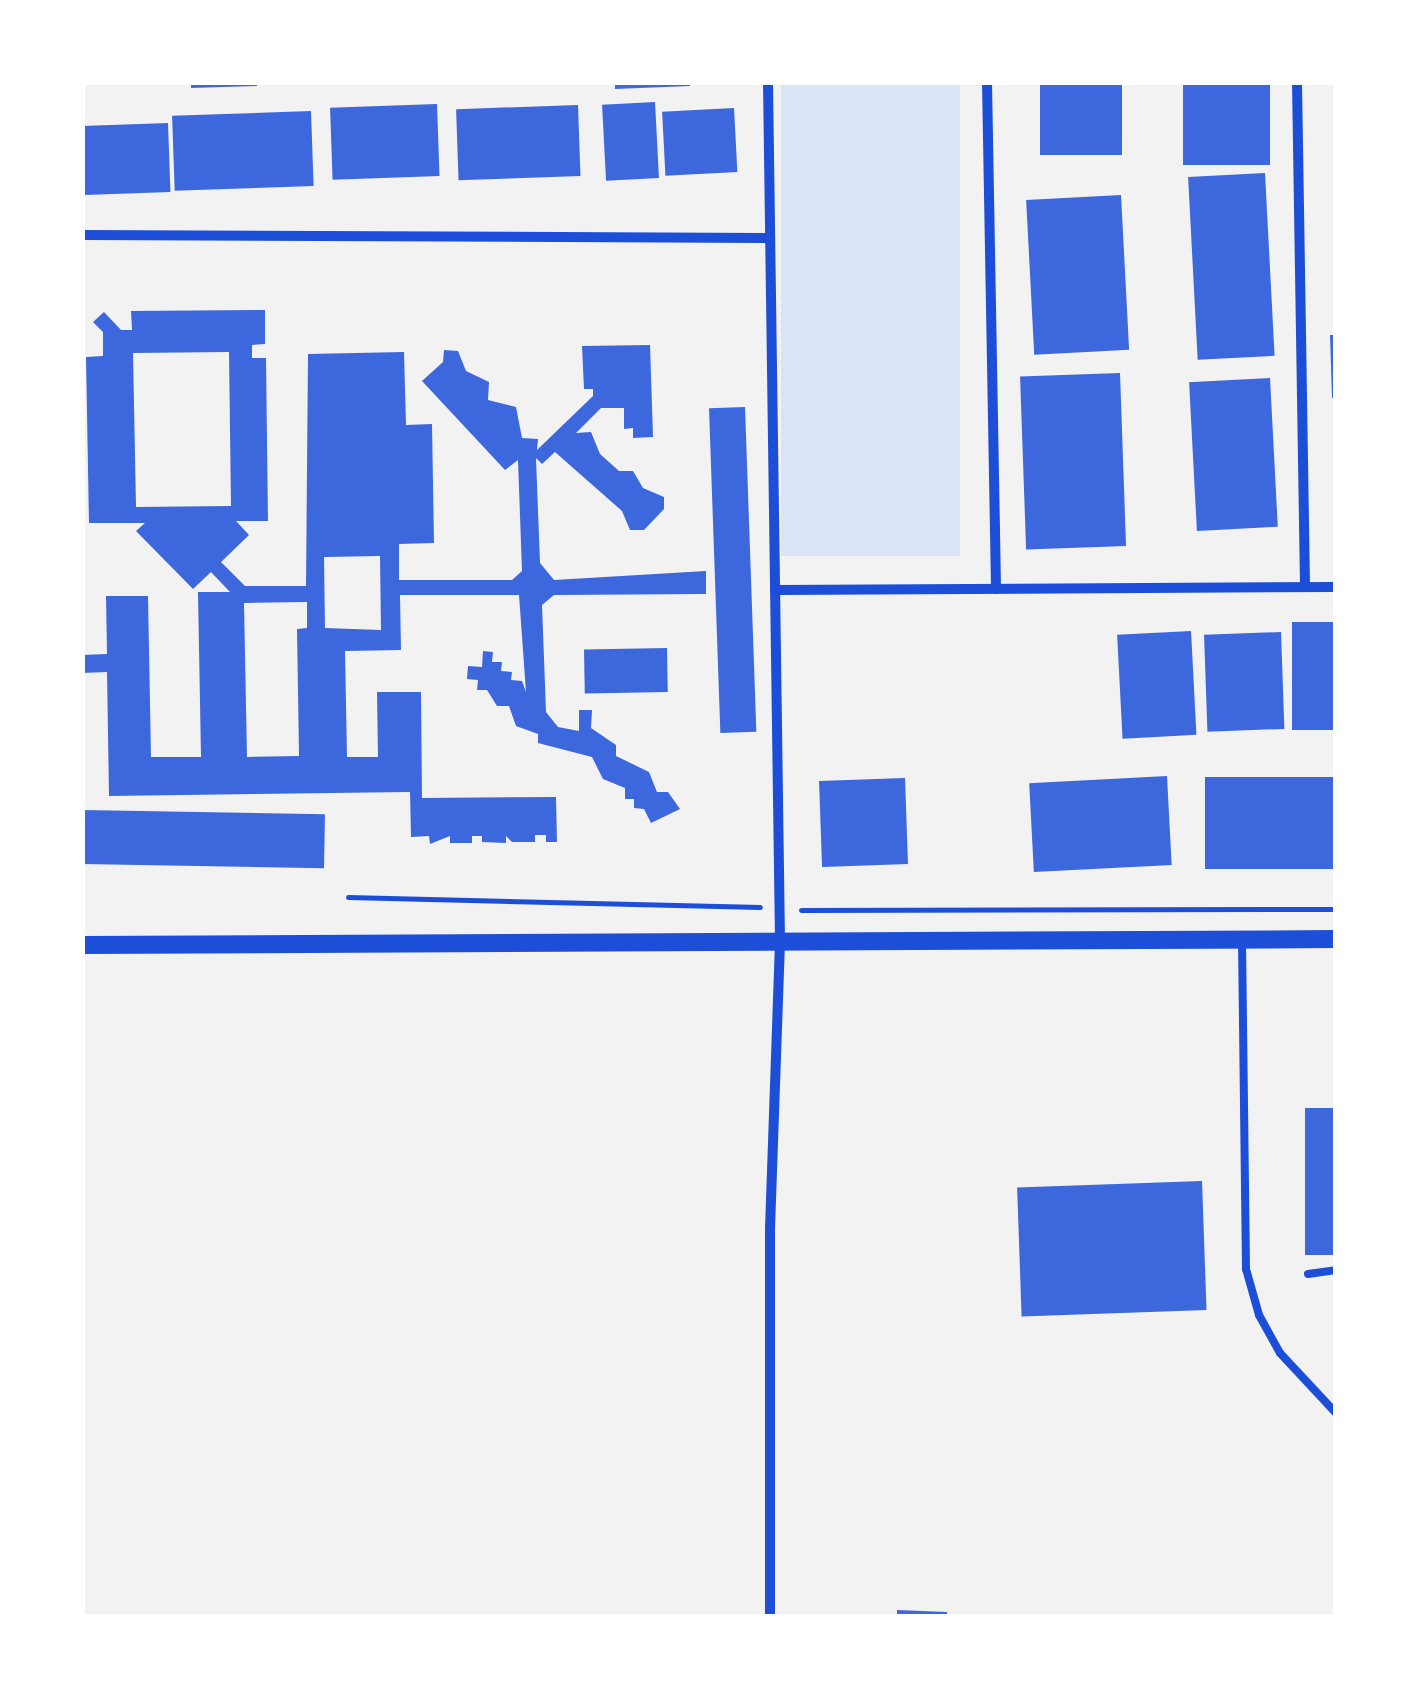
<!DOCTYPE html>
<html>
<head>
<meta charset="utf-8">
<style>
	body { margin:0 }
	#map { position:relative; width:1418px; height:1699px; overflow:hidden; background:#f2f2f2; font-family:Overpass,sans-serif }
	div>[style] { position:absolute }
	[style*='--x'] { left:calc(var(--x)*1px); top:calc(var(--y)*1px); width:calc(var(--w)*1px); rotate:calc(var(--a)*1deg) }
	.green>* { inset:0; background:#dbe4f7; transform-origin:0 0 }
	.building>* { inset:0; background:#3d67dc; transform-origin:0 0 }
	.path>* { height:5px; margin:-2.5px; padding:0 2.5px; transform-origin:2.5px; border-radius:2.5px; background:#1d4ed8 }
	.service>* { height:8px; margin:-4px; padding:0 4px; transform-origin:4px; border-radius:4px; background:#1d4ed8 }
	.minor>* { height:10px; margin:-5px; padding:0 5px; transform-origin:5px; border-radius:5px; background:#1d4ed8 }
	.tertiary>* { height:18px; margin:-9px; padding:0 9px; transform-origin:9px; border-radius:9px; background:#1d4ed8 }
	span { translate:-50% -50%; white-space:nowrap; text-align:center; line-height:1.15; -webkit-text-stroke:10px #fff; paint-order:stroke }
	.frame { position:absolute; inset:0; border:85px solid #fff; pointer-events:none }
</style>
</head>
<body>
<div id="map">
	<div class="green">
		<div style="left:781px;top:83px;width:179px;height:473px"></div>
	</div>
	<div class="building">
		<div style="clip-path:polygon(191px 82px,257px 82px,257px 86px,191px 88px)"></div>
		<div style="clip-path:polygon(615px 82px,690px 82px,690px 86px,615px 89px)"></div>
		<div style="left:1040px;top:82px;width:82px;height:73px"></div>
		<div style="left:1183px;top:82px;width:87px;height:83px"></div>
		<div style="left:655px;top:102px;width:76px;height:53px;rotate:87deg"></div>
		<div style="left:437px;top:104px;width:72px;height:107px;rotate:88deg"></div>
		<div style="left:578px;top:105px;width:71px;height:122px;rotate:88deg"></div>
		<div style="left:734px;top:108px;width:64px;height:72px;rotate:87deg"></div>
		<div style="left:311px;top:111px;width:75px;height:139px;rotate:88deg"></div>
		<div style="left:168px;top:123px;width:69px;height:86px;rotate:88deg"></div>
		<div style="left:1265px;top:173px;width:183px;height:77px;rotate:87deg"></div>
		<div style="left:1121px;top:195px;width:155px;height:95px;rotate:87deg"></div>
		<div style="clip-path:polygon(evenodd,265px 310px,265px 344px,252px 345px,252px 358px,266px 358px,268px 521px,236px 521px,249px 535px,221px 562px,245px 586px,306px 586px,308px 354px,404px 352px,406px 425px,432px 424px,434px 543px,399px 544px,399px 580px,512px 580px,522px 571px,518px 460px,505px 470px,422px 381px,443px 362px,444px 350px,458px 351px,466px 371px,489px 382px,488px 400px,516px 407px,522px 438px,538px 439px,537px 450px,593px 396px,593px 389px,584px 389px,582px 346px,650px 345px,653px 437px,633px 438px,633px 428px,624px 429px,624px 408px,601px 408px,576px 433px,591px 432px,600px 454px,619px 471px,633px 471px,643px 488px,664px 497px,664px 509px,644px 530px,630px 530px,622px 511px,555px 452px,542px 464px,536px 458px,540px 563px,554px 580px,706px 571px,706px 594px,554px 595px,542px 605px,546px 712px,558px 727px,579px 731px,579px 710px,592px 710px,591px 728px,616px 745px,616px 756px,649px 772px,657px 792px,668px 792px,680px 809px,651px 823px,644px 809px,634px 808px,634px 799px,625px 799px,625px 788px,603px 779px,592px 757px,538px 743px,538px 734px,516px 726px,509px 706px,497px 706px,487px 690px,477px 690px,478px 680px,467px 679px,468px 666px,482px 667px,483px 651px,493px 652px,492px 662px,502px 662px,501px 671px,512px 672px,511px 680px,522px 681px,526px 692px,519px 595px,400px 595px,401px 650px,345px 651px,347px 757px,378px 757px,377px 692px,421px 692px,422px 798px,556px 797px,557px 842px,546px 842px,546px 835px,535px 835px,535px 842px,512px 842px,506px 836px,506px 843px,482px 842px,482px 836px,472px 836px,472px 843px,450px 843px,450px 836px,430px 844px,429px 836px,411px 837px,410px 792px,109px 796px,107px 672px,82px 673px,82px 655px,107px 654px,106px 596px,148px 596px,151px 757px,201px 757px,198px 592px,230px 592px,211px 572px,193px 589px,136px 531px,145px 523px,89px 523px,86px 357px,103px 356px,103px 332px,93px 322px,104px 312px,121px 330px,132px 330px,131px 311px,265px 310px,229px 352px,231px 506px,136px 507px,133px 353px,229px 352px,265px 310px,380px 556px,381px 630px,325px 628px,324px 557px,380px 556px,265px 310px,307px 602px,307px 628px,297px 629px,299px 756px,247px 757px,244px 603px,307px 602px)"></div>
		<div style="clip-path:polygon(1330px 335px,1336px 335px,1336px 398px,1332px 398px)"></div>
		<div style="left:1120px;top:373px;width:173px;height:100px;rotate:88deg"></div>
		<div style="left:1270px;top:378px;width:149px;height:81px;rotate:87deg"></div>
		<div style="left:745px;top:407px;width:325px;height:36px;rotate:88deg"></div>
		<div style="left:1336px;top:622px;width:108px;height:44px;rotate:90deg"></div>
		<div style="left:1191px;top:631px;width:104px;height:74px;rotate:87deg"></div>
		<div style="left:1281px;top:632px;width:97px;height:77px;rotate:88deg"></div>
		<div style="left:667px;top:648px;width:44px;height:83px;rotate:89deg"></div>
		<div style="left:1167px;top:776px;width:89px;height:138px;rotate:87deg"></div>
		<div style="left:1336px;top:777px;width:92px;height:131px;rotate:90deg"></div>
		<div style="left:905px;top:778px;width:86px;height:86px;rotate:88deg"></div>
		<div style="left:82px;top:810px;width:243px;height:54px;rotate:1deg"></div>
		<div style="left:1305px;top:1108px;width:31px;height:147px"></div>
		<div style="left:1202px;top:1181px;width:129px;height:185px;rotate:88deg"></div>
		<div style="clip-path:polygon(897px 1610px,947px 1612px,947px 1616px,897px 1616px)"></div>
	</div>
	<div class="path">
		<div style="--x:348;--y:897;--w:412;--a:1.4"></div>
		<div style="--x:801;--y:910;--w:535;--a:-0.11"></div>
	</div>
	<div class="service">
		<div style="--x:1242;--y:941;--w:328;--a:89.3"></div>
		<div style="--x:1246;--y:1269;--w:48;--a:74.2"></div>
		<div style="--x:1259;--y:1315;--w:43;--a:61.1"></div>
		<div style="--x:1280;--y:1353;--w:82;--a:47"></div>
		<div style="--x:1308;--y:1274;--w:28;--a:-8"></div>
	</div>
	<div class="minor">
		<div style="--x:768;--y:82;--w:860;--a:89.2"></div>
		<div style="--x:780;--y:942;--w:286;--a:92"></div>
		<div style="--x:770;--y:1228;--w:388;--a:90"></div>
		<div style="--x:987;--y:82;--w:507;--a:88.98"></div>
		<div style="--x:1297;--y:82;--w:505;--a:89.09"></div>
		<div style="--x:82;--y:235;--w:688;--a:0.25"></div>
		<div style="--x:775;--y:590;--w:561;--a:-0.31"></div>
	</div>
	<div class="tertiary">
		<div style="--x:82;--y:945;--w:1254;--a:-0.27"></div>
	</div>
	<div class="frame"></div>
</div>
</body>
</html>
